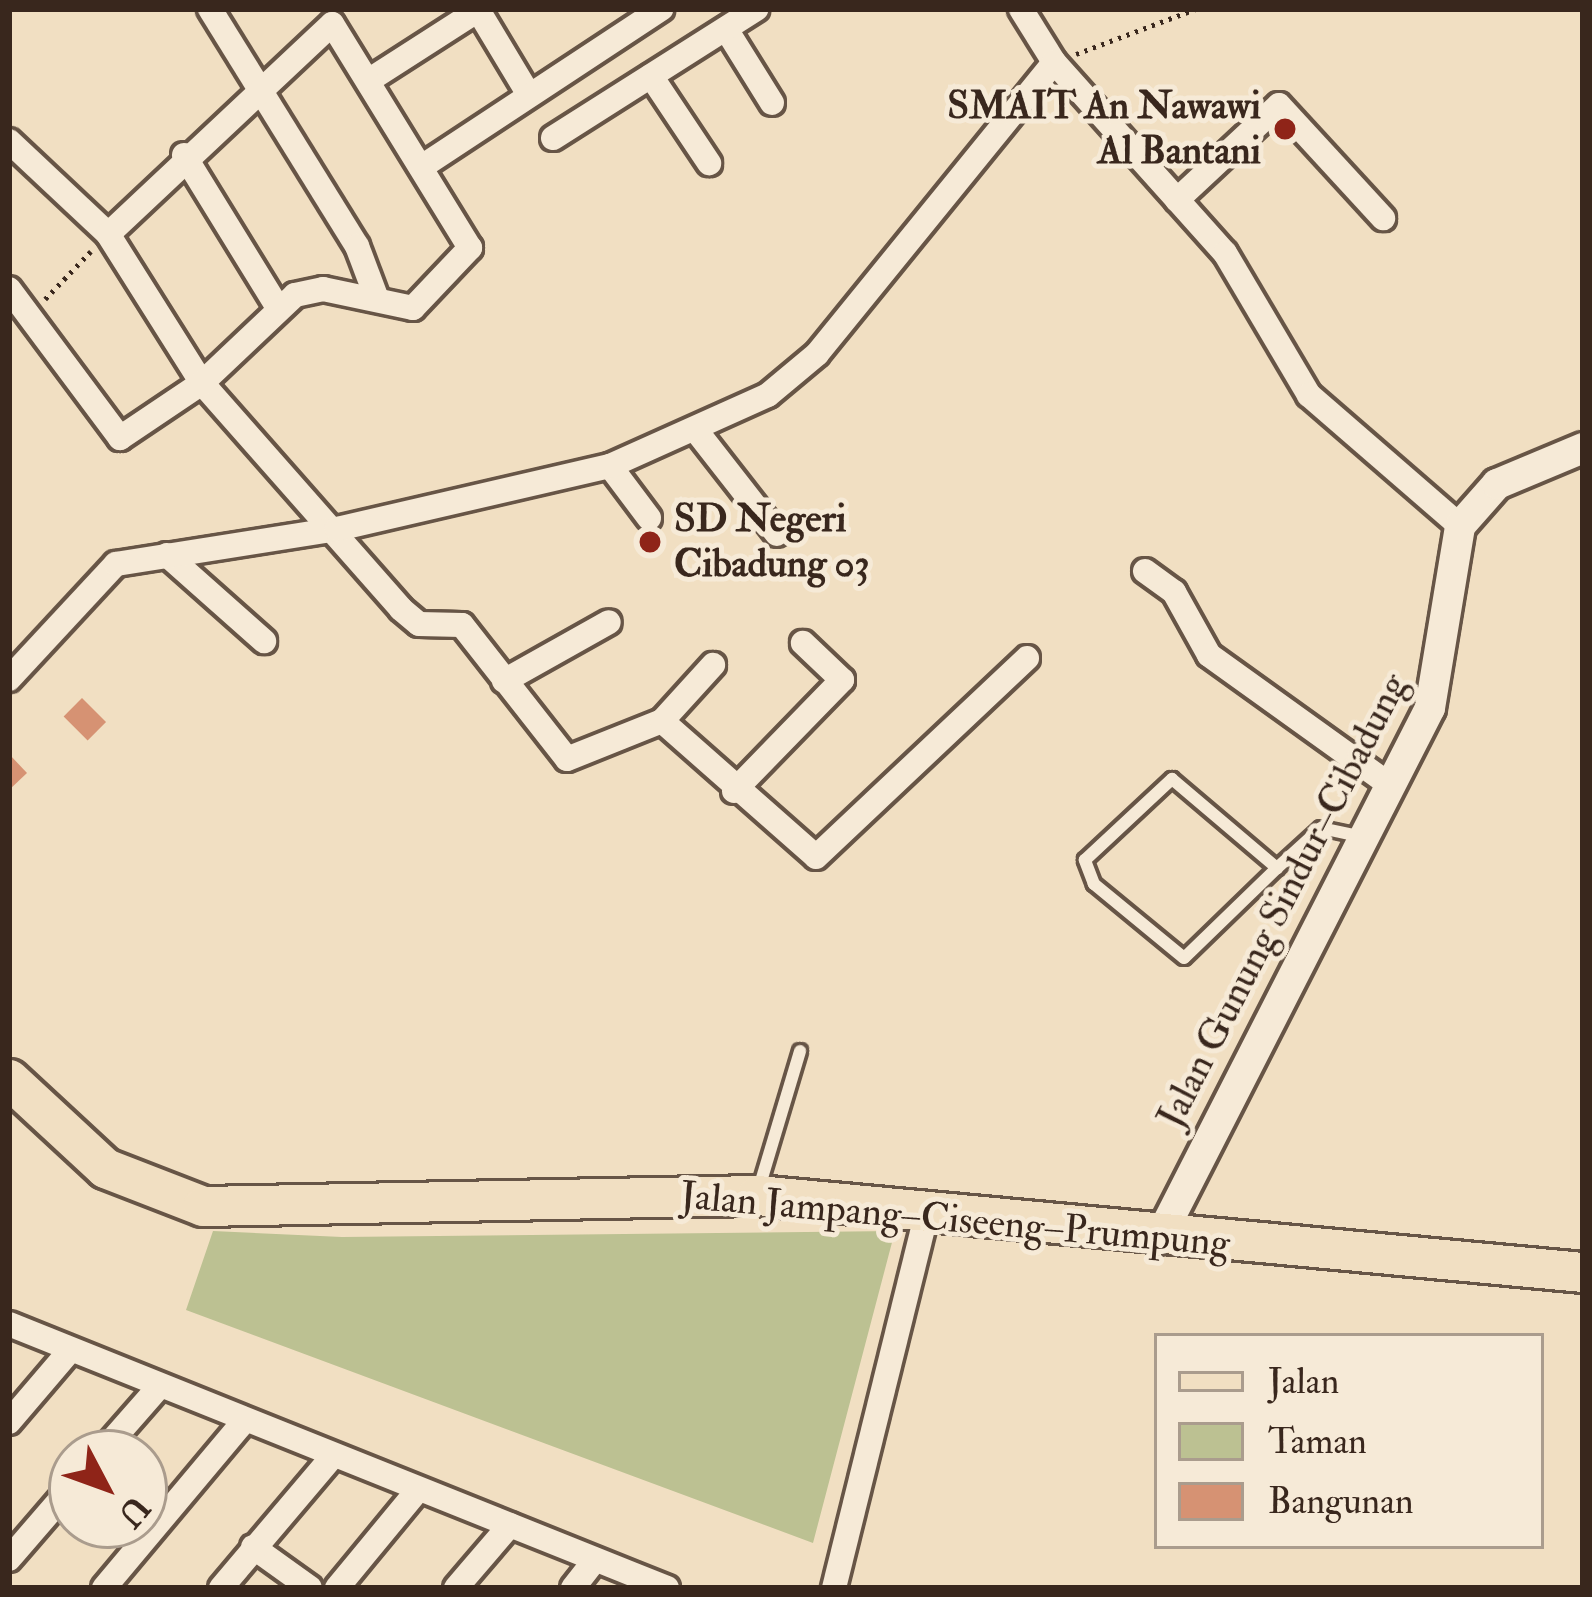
<!DOCTYPE html>
<html>
<head>
<meta charset="utf-8">
<style>
	body { margin:0 }
	#map { position:relative; width:1592px; height:1597px; overflow:hidden; background:#f1dfc2; font-family:"IM FELL Double Pica",serif }
	div>[style] { position:absolute }
	[style*='--x'] { left:calc(var(--x)*1px); top:calc(var(--y)*1px); width:calc(var(--w)*1px); rotate:calc(var(--a)*1deg) }
	.green>* { inset:0; background:#bcc192 }
	.building>* { inset:0; background:#d69273; transform-origin:0 0 }
	.path>* { height:4.5px; margin-top:-2.25px; transform-origin:0; background:repeating-linear-gradient(90deg,#39271d 0 3px,transparent 0 9px) }
	.roads { filter:drop-shadow(3px 0 #675546) drop-shadow(-3px 0 #675546) drop-shadow(0 3px #675546) drop-shadow(0 -3px #675546) }
	.service>* { height:12px; margin:-6px; padding:0 6px; transform-origin:6px; border-radius:6px; background:#f6ead7 }
	.minor>* { height:24px; margin:-12px; padding:0 12px; transform-origin:12px; border-radius:12px; background:#f6ead7 }
	.tertiary>* { height:30px; margin:-15px; padding:0 15px; transform-origin:15px; border-radius:15px; background:#f6ead7 }
	.primary>* { height:39px; margin:-19.5px; padding:0 19.5px; transform-origin:19.5px; border-radius:19.5px; background:#f1dfc2 }
	.dots>* { width:33px; height:33px; translate:-50% -50%; box-sizing:border-box; border:6px solid #f6ead7; border-radius:50% }
	span { translate:-50% -50%; white-space:nowrap; text-align:center; line-height:1.15; -webkit-text-stroke:10px #f6ead7; paint-order:stroke }
	.poi-label { font-size:39px; color:#39271d; font-weight:700 }
	.right { translate:-100% -50%; text-align:right }
	.left { translate:0 -50%; text-align:left }
	.street-label { font-size:39px; color:#39271d }
	.frame { position:absolute; inset:0; border:12px solid #39271d; pointer-events:none }
	.legend { position:absolute; left:1154px; top:1333px; width:390px; height:216px; box-sizing:border-box; background:#f6ead7; border:3px solid #aa9c8d; margin:0; padding:15px 21px; list-style:none; font-size:36px; color:#39271d }
	.legend li { display:flex; align-items:center; gap:24px; height:60px }
	.legend b { width:60px; border:3px solid #aa9c8d }
	.north { position:absolute; left:48px; top:1429px; width:120px; height:120px; box-sizing:border-box; background:#f6ead7; border:3px solid #aa9c8d; border-radius:50%; rotate:131deg; font-size:33px; font-weight:700; line-height:48px; text-align:center; color:#39271d }
	.north::after { content:''; display:block; margin:auto; width:42px; height:54px; background:#8f2418; clip-path:polygon(50% 0,100% 100%,50% 72%,0 100%) }
</style>
</head>
<body>
<div id="map">
	<div class="green">
		<div style="clip-path:polygon(213px 1231px,342px 1237px,895px 1231px,813px 1543px,186px 1310px)"></div>
	</div>
	<div class="building">
		<div style="left:82px;top:698px;width:34px;height:26px;rotate:45deg"></div>
		<div style="clip-path:polygon(9px 754px,27px 773px,9px 790px)"></div>
	</div>
	<div class="path">
		<div style="--x:1076;--y:54;--w:128;--a:-20.6"></div>
		<div style="--x:45;--y:299;--w:66;--a:-46.2"></div>
	</div>
	<div class="roads">
		<div class="service">
			<div style="--x:1277;--y:868;--w:129;--a:135.9"></div>
			<div style="--x:1184;--y:958;--w:117;--a:-140.6"></div>
			<div style="--x:1094;--y:884;--w:26;--a:-111"></div>
			<div style="--x:1085;--y:860;--w:119;--a:-43"></div>
			<div style="--x:1172;--y:779;--w:138;--a:40.3"></div>
			<div style="--x:1277;--y:868;--w:59;--a:-42.3"></div>
			<div style="--x:1321;--y:828;--w:39;--a:12"></div>
			<div style="--x:759;--y:1188;--w:143;--a:-73.3"></div>
		</div>
		<div class="minor">
			<div style="--x:210;--y:9;--w:279;--a:58.2"></div>
			<div style="--x:357;--y:246;--w:57;--a:69.3"></div>
			<div style="--x:1021;--y:9;--w:62;--a:58.1"></div>
			<div style="--x:478;--y:10;--w:99;--a:59"></div>
			<div style="--x:726;--y:29;--w:87;--a:58.1"></div>
			<div style="--x:651;--y:76;--w:105;--a:56.3"></div>
			<div style="--x:371;--y:79;--w:130;--a:-32.7"></div>
			<div style="--x:553;--y:138;--w:241;--a:-32.4"></div>
			<div style="--x:9;--y:141;--w:136;--a:43.2"></div>
			<div style="--x:108;--y:234;--w:176;--a:57.8"></div>
			<div style="--x:202;--y:383;--w:301;--a:48.6"></div>
			<div style="--x:401;--y:609;--w:23;--a:40"></div>
			<div style="--x:419;--y:624;--w:43;--a:1.3"></div>
			<div style="--x:462;--y:625;--w:170;--a:51.9"></div>
			<div style="--x:567;--y:759;--w:102;--a:-21.8"></div>
			<div style="--x:662;--y:721;--w:205;--a:41.4"></div>
			<div style="--x:816;--y:857;--w:290;--a:-43.3"></div>
			<div style="--x:184;--y:155;--w:177;--a:58.4"></div>
			<div style="--x:426;--y:164;--w:282;--a:-33.4"></div>
			<div style="--x:1177;--y:200;--w:139;--a:-43"></div>
			<div style="--x:1279;--y:105;--w:154;--a:47.4"></div>
			<div style="--x:9;--y:289;--w:186;--a:53.3"></div>
			<div style="--x:120;--y:438;--w:99;--a:-33.9"></div>
			<div style="--x:202;--y:383;--w:128;--a:-43.4"></div>
			<div style="--x:295;--y:295;--w:29;--a:-12"></div>
			<div style="--x:323;--y:289;--w:92;--a:11.9"></div>
			<div style="--x:413;--y:308;--w:83;--a:-46.5"></div>
			<div style="--x:470;--y:248;--w:263;--a:-121.6"></div>
			<div style="--x:332;--y:24;--w:307;--a:136.8"></div>
			<div style="--x:698;--y:433;--w:128;--a:52"></div>
			<div style="--x:610;--y:466;--w:65;--a:53.1"></div>
			<div style="--x:167;--y:555;--w:130;--a:41.6"></div>
			<div style="--x:1145;--y:571;--w:36;--a:36"></div>
			<div style="--x:1174;--y:592;--w:72;--a:60.9"></div>
			<div style="--x:1209;--y:655;--w:219;--a:35.7"></div>
			<div style="--x:9;--y:679;--w:157;--a:-47.1"></div>
			<div style="--x:116;--y:564;--w:224;--a:-9"></div>
			<div style="--x:337;--y:529;--w:280;--a:-13"></div>
			<div style="--x:610;--y:466;--w:173;--a:-24.2"></div>
			<div style="--x:768;--y:395;--w:64;--a:-39.9"></div>
			<div style="--x:817;--y:354;--w:376;--a:-50.9"></div>
			<div style="--x:1054;--y:62;--w:256;--a:48.2"></div>
			<div style="--x:1225;--y:253;--w:165;--a:59.4"></div>
			<div style="--x:1309;--y:395;--w:200;--a:40.9"></div>
			<div style="--x:504;--y:681;--w:120;--a:-29.3"></div>
			<div style="--x:662;--y:721;--w:76;--a:-47.7"></div>
			<div style="--x:734;--y:791;--w:155;--a:-45.8"></div>
			<div style="--x:842;--y:680;--w:54;--a:-136.5"></div>
			<div style="--x:9;--y:1324;--w:709;--a:21.86"></div>
			<div style="--x:9;--y:1422;--w:91;--a:-49.5"></div>
			<div style="--x:101;--y:1453;--w:86;--a:-48.8"></div>
			<div style="--x:253;--y:1547;--w:70;--a:35.7"></div>
			<div style="--x:9;--y:1559;--w:96;--a:-49.2"></div>
			<div style="--x:104;--y:1588;--w:218;--a:-50"></div>
			<div style="--x:221;--y:1588;--w:172;--a:-49.7"></div>
			<div style="--x:337;--y:1588;--w:126;--a:-50.5"></div>
			<div style="--x:456;--y:1588;--w:83;--a:-49.4"></div>
			<div style="--x:573;--y:1588;--w:36;--a:-52"></div>
			<div style="--x:834;--y:1588;--w:388;--a:-76.1"></div>
		</div>
		<div class="tertiary">
			<div style="--x:1159;--y:1239;--w:596;--a:-62.96"></div>
			<div style="--x:1430;--y:708;--w:184;--a:-80.6"></div>
			<div style="--x:1460;--y:526;--w:56;--a:-48.6"></div>
			<div style="--x:1497;--y:484;--w:93;--a:-22.7"></div>
		</div>
		<div class="primary">
			<div style="--x:9;--y:1079;--w:131;--a:42.8"></div>
			<div style="--x:105;--y:1168;--w:105;--a:21.2"></div>
			<div style="--x:203;--y:1206;--w:554;--a:-1.14"></div>
			<div style="--x:757;--y:1195;--w:830;--a:5.33"></div>
		</div>
	</div>
	<div class="dots">
		<div style="left:1285px;top:129px;background:#8f2418"></div>
		<div style="left:650px;top:542px;background:#8f2418"></div>
	</div>
	<div class="poi-label">
		<span class="right" style="left:1261px;top:129px">SMAIT An Nawawi<br>Al Bantani</span>
		<span class="left" style="left:674px;top:542px">SD Negeri<br>Cibadung 03</span>
	</div>
	<div class="street-label">
		<span style="left:1283px;top:901px;rotate:-63deg">Jalan Gunung Sindur–Cibadung</span>
		<span style="left:955px;top:1220px;rotate:5deg">Jalan Jampang–Ciseeng–Prumpung</span>
	</div>
	<div class="frame"></div>
	<ul class="legend">
	<li><b style="height:15px;background:#f1dfc2"></b>Jalan</li>
	<li><b style="height:33px;background:#bcc192"></b>Taman</li>
	<li><b style="height:33px;background:#d69273"></b>Bangunan</li>
	</ul>
	<div class="north">U</div>
</div>
</body>
</html>
